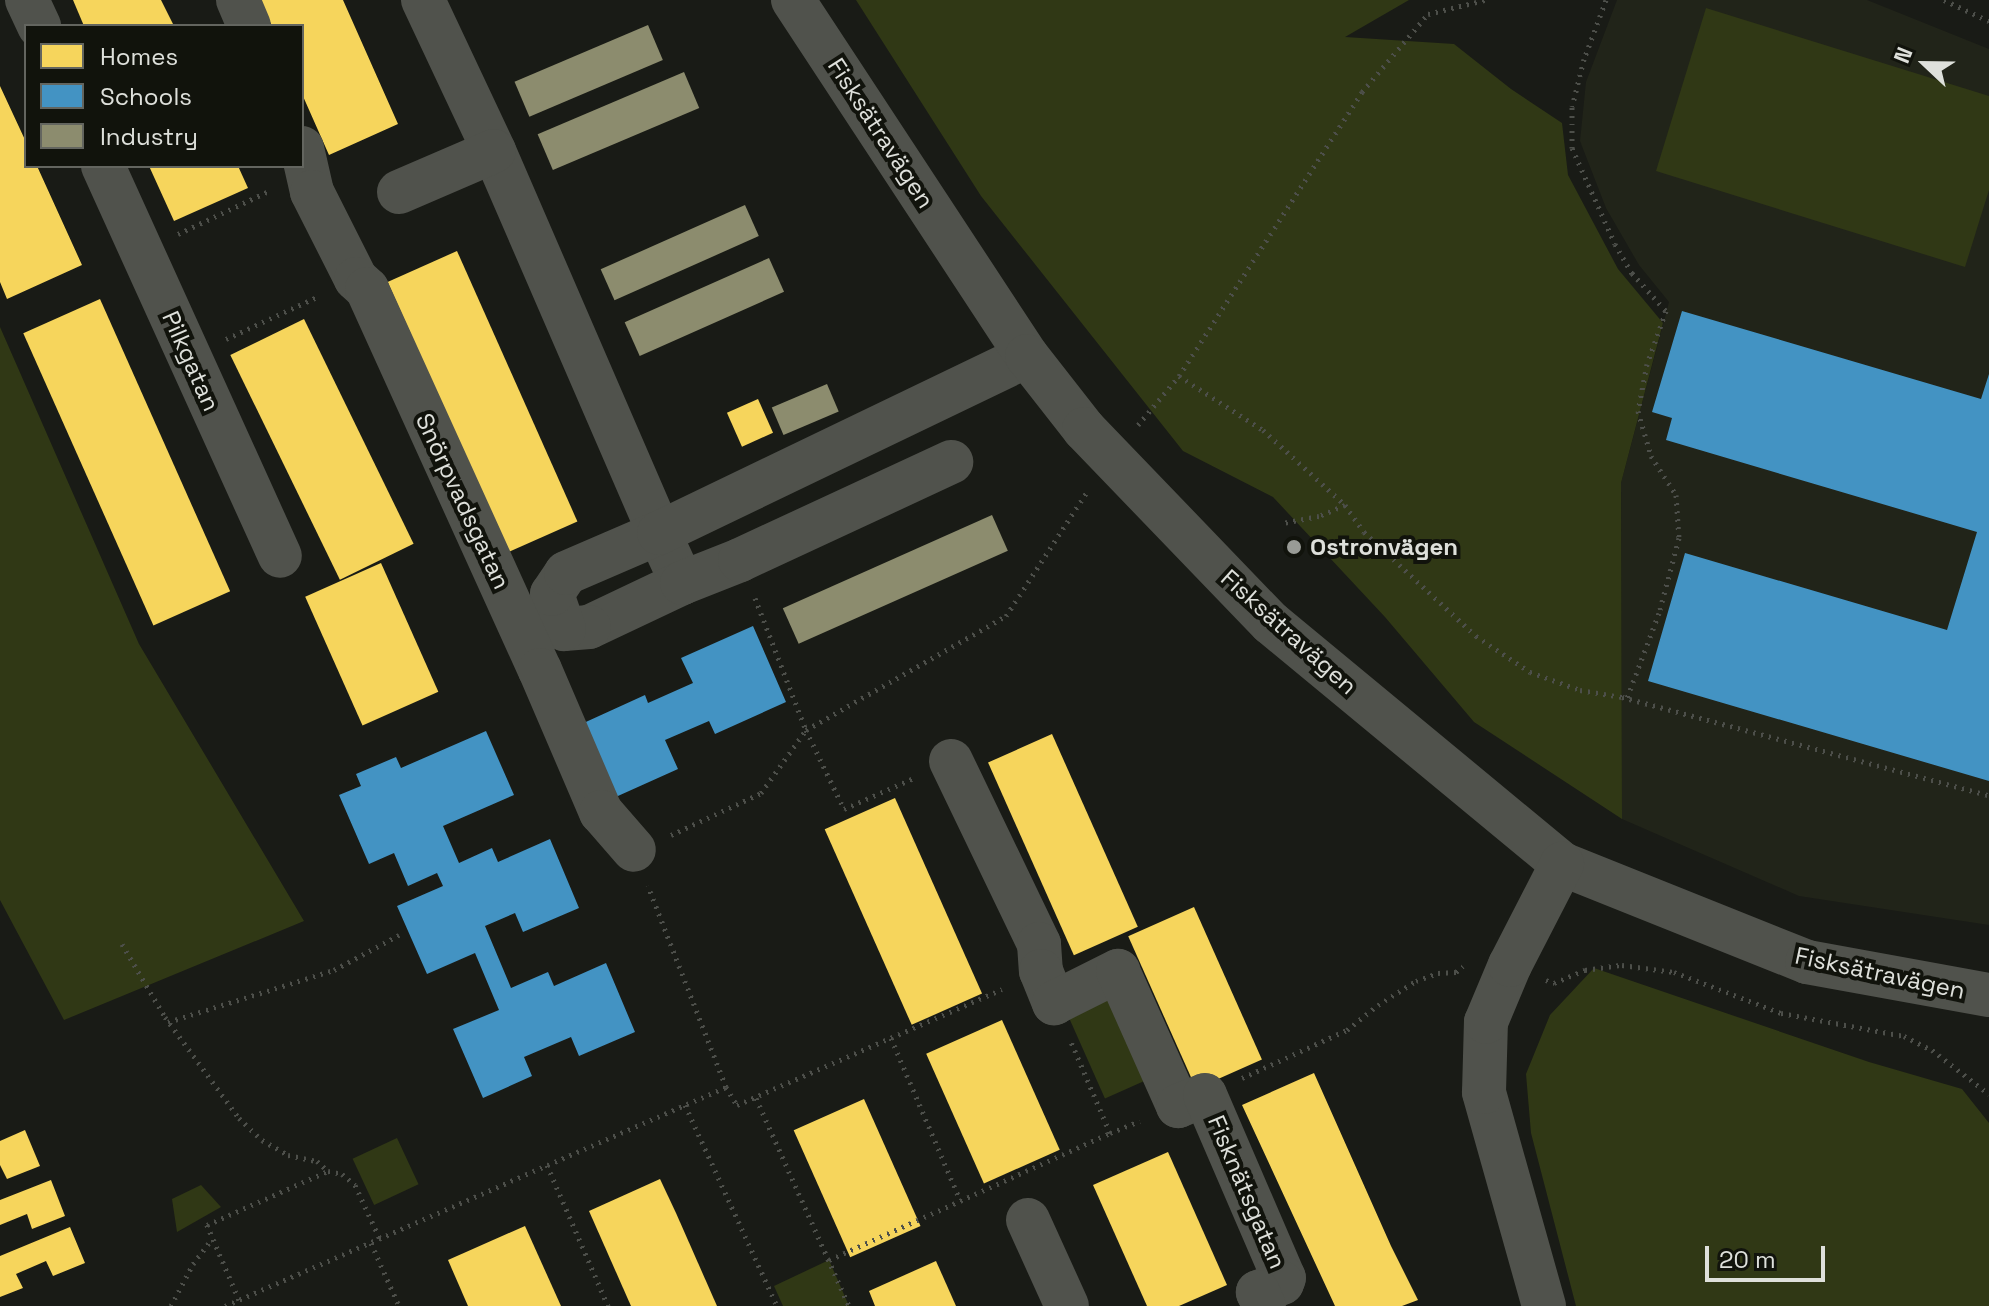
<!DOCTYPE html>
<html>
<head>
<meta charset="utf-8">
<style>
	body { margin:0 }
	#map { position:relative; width:1989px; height:1306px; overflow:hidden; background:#191b16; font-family:"Space Grotesk",sans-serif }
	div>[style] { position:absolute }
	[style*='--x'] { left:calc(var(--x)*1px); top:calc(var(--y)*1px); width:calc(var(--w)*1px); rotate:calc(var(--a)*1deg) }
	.built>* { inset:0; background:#212419 }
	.green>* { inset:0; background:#303815; transform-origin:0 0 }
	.homes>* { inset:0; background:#f6d55c; transform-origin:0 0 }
	.schools>* { inset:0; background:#4393c3 }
	.industry>* { inset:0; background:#8c8c6e; transform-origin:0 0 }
	.path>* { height:5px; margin-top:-2.5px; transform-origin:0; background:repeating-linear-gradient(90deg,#4d4f4a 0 2px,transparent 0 8px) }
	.minor>* { height:44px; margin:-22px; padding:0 22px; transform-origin:22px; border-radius:22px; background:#50524c }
	.dots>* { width:22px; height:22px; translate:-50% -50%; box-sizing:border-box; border:4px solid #11130c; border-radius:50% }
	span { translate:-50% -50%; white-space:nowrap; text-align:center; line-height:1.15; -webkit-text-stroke:8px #11130c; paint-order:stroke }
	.street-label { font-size:24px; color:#dee0db }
	.poi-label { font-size:24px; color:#dee0db; font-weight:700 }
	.left { translate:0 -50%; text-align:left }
	.legend { position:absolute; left:24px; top:24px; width:280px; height:144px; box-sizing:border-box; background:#11130c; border:2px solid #63655f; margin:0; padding:10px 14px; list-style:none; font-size:24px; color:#dee0db }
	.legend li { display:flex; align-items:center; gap:16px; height:40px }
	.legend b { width:40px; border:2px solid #63655f }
	.north { position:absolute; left:1885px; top:24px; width:80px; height:80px; -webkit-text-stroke:6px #11130c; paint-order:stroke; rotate:292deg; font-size:22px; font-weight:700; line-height:32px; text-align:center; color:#dee0db }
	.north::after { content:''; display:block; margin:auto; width:28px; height:36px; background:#dee0db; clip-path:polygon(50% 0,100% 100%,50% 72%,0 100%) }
	.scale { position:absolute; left:1705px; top:1246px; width:120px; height:36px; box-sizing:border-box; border:4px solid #dee0db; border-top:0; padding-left:10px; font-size:24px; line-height:28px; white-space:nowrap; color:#dee0db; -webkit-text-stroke:6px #11130c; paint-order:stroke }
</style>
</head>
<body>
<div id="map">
	<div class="built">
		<div style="clip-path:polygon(1617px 0,1867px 0,1989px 49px,1989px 925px,1799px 896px,1622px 819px,1621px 483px,1669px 302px,1639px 265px,1606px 208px,1580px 141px,1586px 82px)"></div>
	</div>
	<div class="green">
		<div style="clip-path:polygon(856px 0,1409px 0,1345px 37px,1454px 44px,1511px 89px,1562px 123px,1568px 175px,1618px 269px,1663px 323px,1621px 483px,1622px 819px,1474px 722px,1385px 617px,1273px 497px,1183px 451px,981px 196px)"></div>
		<div style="clip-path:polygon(1706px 8px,1989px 96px,1989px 190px,1965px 267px,1656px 171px)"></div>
		<div style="clip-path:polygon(0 327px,139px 644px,304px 921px,64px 1020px,0 900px)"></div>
		<div style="clip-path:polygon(1594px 968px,1869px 1062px,1962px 1089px,1989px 1123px,1989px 1306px,1576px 1306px,1531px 1133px,1526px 1074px,1550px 1015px)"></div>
		<div style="left:1119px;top:985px;width:98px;height:59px;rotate:66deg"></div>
		<div style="left:397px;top:1138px;width:51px;height:49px;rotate:65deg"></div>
		<div style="clip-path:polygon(201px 1185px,221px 1207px,177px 1232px,172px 1199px)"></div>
		<div style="clip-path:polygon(829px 1260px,849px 1306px,783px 1306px,774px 1286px)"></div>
	</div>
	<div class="homes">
		<div style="clip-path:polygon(73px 0,161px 0,174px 26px,84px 26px)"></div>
		<div style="clip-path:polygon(260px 0,343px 0,398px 124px,329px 155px,302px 94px,302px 26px,272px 26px)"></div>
		<div style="clip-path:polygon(0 86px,26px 142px,26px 166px,37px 166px,82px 265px,7px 299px,0 282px)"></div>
		<div style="clip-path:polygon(149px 166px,238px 166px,248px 188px,174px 221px)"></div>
		<div style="left:457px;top:251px;width:296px;height:76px;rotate:66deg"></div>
		<div style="left:100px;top:299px;width:320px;height:84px;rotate:66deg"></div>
		<div style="left:304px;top:319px;width:250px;height:82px;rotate:64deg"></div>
		<div style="left:758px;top:399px;width:37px;height:34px;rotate:66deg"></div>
		<div style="left:381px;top:563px;width:141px;height:83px;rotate:66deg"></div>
		<div style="left:1052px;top:734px;width:211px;height:70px;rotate:66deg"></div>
		<div style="left:895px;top:798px;width:214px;height:77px;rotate:66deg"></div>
		<div style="left:1194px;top:907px;width:167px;height:72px;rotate:66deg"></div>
		<div style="left:1002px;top:1020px;width:142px;height:83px;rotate:66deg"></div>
		<div style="clip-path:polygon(1314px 1073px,1391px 1246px,1418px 1300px,1402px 1306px,1335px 1306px,1242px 1105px)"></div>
		<div style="left:864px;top:1099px;width:139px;height:77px;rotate:66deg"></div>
		<div style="clip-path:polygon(25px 1130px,40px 1166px,7px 1179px,0 1165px,0 1141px)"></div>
		<div style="clip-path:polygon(1168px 1152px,1227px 1285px,1179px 1306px,1147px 1306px,1093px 1185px)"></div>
		<div style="clip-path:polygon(660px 1179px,676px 1213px,717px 1306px,631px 1306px,589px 1211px)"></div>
		<div style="clip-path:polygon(51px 1180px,65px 1216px,32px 1229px,27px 1214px,0 1225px,0 1200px)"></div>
		<div style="clip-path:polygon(525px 1226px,561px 1306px,468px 1306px,448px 1260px)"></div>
		<div style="clip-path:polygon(70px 1227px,85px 1263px,53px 1276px,46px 1261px,16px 1274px,23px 1288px,0 1297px,0 1256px)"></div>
		<div style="clip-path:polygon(936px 1261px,956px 1306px,875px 1306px,869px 1291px)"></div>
	</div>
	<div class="schools">
		<div style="clip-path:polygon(1682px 311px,1981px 399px,1989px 374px,1989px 781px,1648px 681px,1685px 553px,1947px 630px,1977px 532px,1666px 440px,1672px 418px,1652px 412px)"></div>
		<div style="clip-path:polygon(753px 626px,786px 702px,715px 734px,709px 721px,665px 740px,678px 769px,609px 800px,577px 726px,645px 695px,648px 703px,693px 683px,681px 658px)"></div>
		<div style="clip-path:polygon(486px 731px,514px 795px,443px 826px,459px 863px,492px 848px,498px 862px,550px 839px,579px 908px,523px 932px,515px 913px,485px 926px,511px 988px,548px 972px,554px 986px,606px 963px,635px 1032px,579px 1056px,571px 1037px,524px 1057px,532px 1076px,483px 1098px,453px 1029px,499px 1010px,475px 953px,427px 974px,397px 906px,443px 886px,437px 873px,408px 886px,394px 853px,369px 864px,339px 795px,361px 786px,356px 774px,396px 757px,401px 768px)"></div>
	</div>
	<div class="industry">
		<div style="left:648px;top:25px;width:38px;height:145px;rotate:67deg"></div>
		<div style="left:684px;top:72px;width:39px;height:159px;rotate:67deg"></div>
		<div style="left:745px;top:205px;width:34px;height:158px;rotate:66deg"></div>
		<div style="left:769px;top:258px;width:37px;height:158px;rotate:66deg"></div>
		<div style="left:827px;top:384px;width:30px;height:60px;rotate:67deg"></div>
		<div style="left:992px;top:515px;width:39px;height:229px;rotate:66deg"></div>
	</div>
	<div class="path">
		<div style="--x:1606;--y:0;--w:63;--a:110.4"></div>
		<div style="--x:1584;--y:59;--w:49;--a:104"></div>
		<div style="--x:1572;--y:107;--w:41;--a:90"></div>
		<div style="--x:1572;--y:148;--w:105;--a:65.9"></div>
		<div style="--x:1615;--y:244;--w:34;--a:60"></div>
		<div style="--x:1632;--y:273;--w:51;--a:48.2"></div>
		<div style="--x:1666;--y:311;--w:56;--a:109.7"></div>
		<div style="--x:1647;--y:364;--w:48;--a:100.8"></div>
		<div style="--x:1638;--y:411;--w:47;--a:73.9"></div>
		<div style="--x:1651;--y:456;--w:46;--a:57.3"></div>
		<div style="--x:1676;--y:495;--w:43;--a:86"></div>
		<div style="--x:1679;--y:538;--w:78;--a:104.9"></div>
		<div style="--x:1659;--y:613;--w:91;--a:110.6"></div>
		<div style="--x:1944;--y:0;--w:50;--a:25"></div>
		<div style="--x:178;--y:234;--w:103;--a:-25.3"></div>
		<div style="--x:226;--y:339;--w:102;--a:-24.8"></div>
		<div style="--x:1179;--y:376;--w:100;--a:32.7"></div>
		<div style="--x:1263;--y:430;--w:111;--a:42.4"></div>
		<div style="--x:1345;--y:505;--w:28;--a:157"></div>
		<div style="--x:1319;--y:516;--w:38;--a:169"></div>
		<div style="--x:1138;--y:425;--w:64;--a:-50.1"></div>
		<div style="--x:1179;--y:376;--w:338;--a:-57.2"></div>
		<div style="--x:1362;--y:92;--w:102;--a:-49.8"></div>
		<div style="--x:1428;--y:14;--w:59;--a:-13.8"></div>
		<div style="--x:1345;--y:505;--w:33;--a:55"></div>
		<div style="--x:1364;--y:532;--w:153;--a:42.9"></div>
		<div style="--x:1476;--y:636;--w:65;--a:33.7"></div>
		<div style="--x:1530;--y:672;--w:53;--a:19.8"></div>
		<div style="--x:1580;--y:690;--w:43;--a:9.5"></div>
		<div style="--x:1622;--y:697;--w:380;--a:15"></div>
		<div style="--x:755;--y:598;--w:142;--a:68.9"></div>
		<div style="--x:806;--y:730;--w:88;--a:64.3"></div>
		<div style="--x:844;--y:809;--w:77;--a:-23.9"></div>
		<div style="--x:671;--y:835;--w:99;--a:-25"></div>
		<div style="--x:761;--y:793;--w:77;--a:-54.5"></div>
		<div style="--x:806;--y:730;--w:230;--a:-29.7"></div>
		<div style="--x:1006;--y:616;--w:150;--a:-56.9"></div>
		<div style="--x:122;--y:944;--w:85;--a:59.5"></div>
		<div style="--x:165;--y:1017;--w:125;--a:53.8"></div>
		<div style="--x:239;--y:1118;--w:32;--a:44"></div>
		<div style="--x:262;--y:1140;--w:30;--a:30"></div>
		<div style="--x:288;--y:1155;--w:30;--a:12"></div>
		<div style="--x:317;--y:1161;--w:15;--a:42"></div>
		<div style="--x:1546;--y:980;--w:9;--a:21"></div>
		<div style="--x:1554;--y:983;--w:34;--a:-23"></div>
		<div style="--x:1585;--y:970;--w:37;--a:-8"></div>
		<div style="--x:1622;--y:965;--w:52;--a:7.7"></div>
		<div style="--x:1674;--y:972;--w:115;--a:21"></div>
		<div style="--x:1781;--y:1013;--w:125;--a:10.6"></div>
		<div style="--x:1904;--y:1036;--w:31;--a:27"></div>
		<div style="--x:1932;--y:1050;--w:72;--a:37.7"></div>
		<div style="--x:168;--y:1022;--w:174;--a:-17.4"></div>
		<div style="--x:334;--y:970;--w:74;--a:-28.3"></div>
		<div style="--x:891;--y:1038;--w:176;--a:66.9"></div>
		<div style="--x:1242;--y:1078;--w:115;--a:-24.6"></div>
		<div style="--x:1347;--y:1030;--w:40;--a:-39"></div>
		<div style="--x:1378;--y:1005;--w:45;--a:-32.3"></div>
		<div style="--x:1416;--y:981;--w:23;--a:-20"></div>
		<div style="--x:1438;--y:973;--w:18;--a:-3"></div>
		<div style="--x:1456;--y:972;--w:9;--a:-41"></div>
		<div style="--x:726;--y:1087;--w:21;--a:59"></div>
		<div style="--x:737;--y:1105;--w:289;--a:-23.6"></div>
		<div style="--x:756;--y:1098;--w:228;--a:65.9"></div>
		<div style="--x:685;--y:1105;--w:221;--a:65.4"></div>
		<div style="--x:1110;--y:1133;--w:32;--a:-22"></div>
		<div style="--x:547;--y:1165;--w:154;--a:66.6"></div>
		<div style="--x:371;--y:1243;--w:69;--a:66"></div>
		<div style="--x:829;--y:1260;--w:308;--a:-24.3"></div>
		<div style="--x:1110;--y:1133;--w:102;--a:-113.1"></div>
		<div style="--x:239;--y:1300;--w:82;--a:-113.1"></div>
		<div style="--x:207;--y:1225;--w:133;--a:-24.1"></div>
		<div style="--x:328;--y:1171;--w:14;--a:12"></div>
		<div style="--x:342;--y:1174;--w:17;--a:40"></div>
		<div style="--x:355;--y:1185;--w:60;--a:65.2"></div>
		<div style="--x:171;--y:1306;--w:47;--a:-62.4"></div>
		<div style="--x:193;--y:1264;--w:31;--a:-53"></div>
		<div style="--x:225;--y:1306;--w:547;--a:-23.61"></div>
		<div style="--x:726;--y:1087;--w:216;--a:-111.2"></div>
	</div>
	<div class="minor">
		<div style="--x:27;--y:0;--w:29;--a:65"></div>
		<div style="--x:238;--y:0;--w:28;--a:67"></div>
		<div style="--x:423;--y:0;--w:167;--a:64.8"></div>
		<div style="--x:494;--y:151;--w:416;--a:66.6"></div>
		<div style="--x:659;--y:533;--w:55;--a:65.3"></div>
		<div style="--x:682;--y:583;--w:103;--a:154.7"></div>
		<div style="--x:589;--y:627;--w:25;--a:175"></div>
		<div style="--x:564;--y:629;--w:37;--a:-109"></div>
		<div style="--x:552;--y:594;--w:25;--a:-56"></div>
		<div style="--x:566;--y:573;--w:101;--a:-23.3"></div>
		<div style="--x:659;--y:533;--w:408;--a:-25.7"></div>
		<div style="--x:793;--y:0;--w:426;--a:56.7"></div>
		<div style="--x:1027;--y:356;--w:93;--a:52"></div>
		<div style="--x:1084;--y:429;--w:269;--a:46.1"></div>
		<div style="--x:1271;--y:623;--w:378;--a:39.6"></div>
		<div style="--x:1562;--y:864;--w:264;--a:21.8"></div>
		<div style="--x:1807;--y:962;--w:185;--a:10.3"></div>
		<div style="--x:302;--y:148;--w:45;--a:77.2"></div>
		<div style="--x:312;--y:192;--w:97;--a:63.2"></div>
		<div style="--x:356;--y:279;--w:15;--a:42"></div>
		<div style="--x:367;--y:289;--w:418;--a:65.6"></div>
		<div style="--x:540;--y:670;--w:155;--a:66.8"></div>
		<div style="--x:601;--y:812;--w:50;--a:49"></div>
		<div style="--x:103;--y:166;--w:428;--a:65.6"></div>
		<div style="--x:399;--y:192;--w:103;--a:-23.3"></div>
		<div style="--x:682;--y:583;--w:62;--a:-21.6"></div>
		<div style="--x:740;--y:560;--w:233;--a:-24.9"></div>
		<div style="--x:951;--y:761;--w:203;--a:64.3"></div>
		<div style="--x:1039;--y:944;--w:27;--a:86"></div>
		<div style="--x:1041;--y:971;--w:35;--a:68"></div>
		<div style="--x:1054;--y:1003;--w:72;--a:-26.6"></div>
		<div style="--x:1118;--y:971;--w:148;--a:66"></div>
		<div style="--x:1178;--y:1106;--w:29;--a:-22"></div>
		<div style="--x:1205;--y:1095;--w:199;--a:66.7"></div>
		<div style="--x:1284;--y:1278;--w:5;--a:112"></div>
		<div style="--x:1282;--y:1283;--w:26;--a:159"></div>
		<div style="--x:1258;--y:1292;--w:15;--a:67"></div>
		<div style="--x:1028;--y:1220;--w:94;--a:65.6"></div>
		<div style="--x:1544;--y:1306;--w:222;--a:-105.7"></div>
		<div style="--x:1484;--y:1092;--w:70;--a:-88.4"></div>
		<div style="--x:1486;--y:1022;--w:62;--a:-67.2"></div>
		<div style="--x:1510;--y:965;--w:114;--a:-62.8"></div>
	</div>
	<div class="dots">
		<div style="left:1294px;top:547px;background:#999b96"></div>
	</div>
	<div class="street-label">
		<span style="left:881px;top:133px;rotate:57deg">Fisksätravägen</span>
		<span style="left:191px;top:361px;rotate:66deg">Pilkgatan</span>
		<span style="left:463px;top:501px;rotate:65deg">Snörpvadsgatan</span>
		<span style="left:1289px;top:632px;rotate:42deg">Fisksätravägen</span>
		<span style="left:1880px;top:973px;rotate:12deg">Fisksätravägen</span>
		<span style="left:1247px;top:1192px;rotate:67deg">Fisknätsgatan</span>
	</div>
	<div class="poi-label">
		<span class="left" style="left:1310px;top:547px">Ostronvägen</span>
	</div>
	<ul class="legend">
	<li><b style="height:22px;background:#f6d55c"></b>Homes</li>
	<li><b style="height:22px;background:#4393c3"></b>Schools</li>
	<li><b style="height:22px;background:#8c8c6e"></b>Industry</li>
	</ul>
	<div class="north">N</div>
	<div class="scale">20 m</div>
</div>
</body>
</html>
